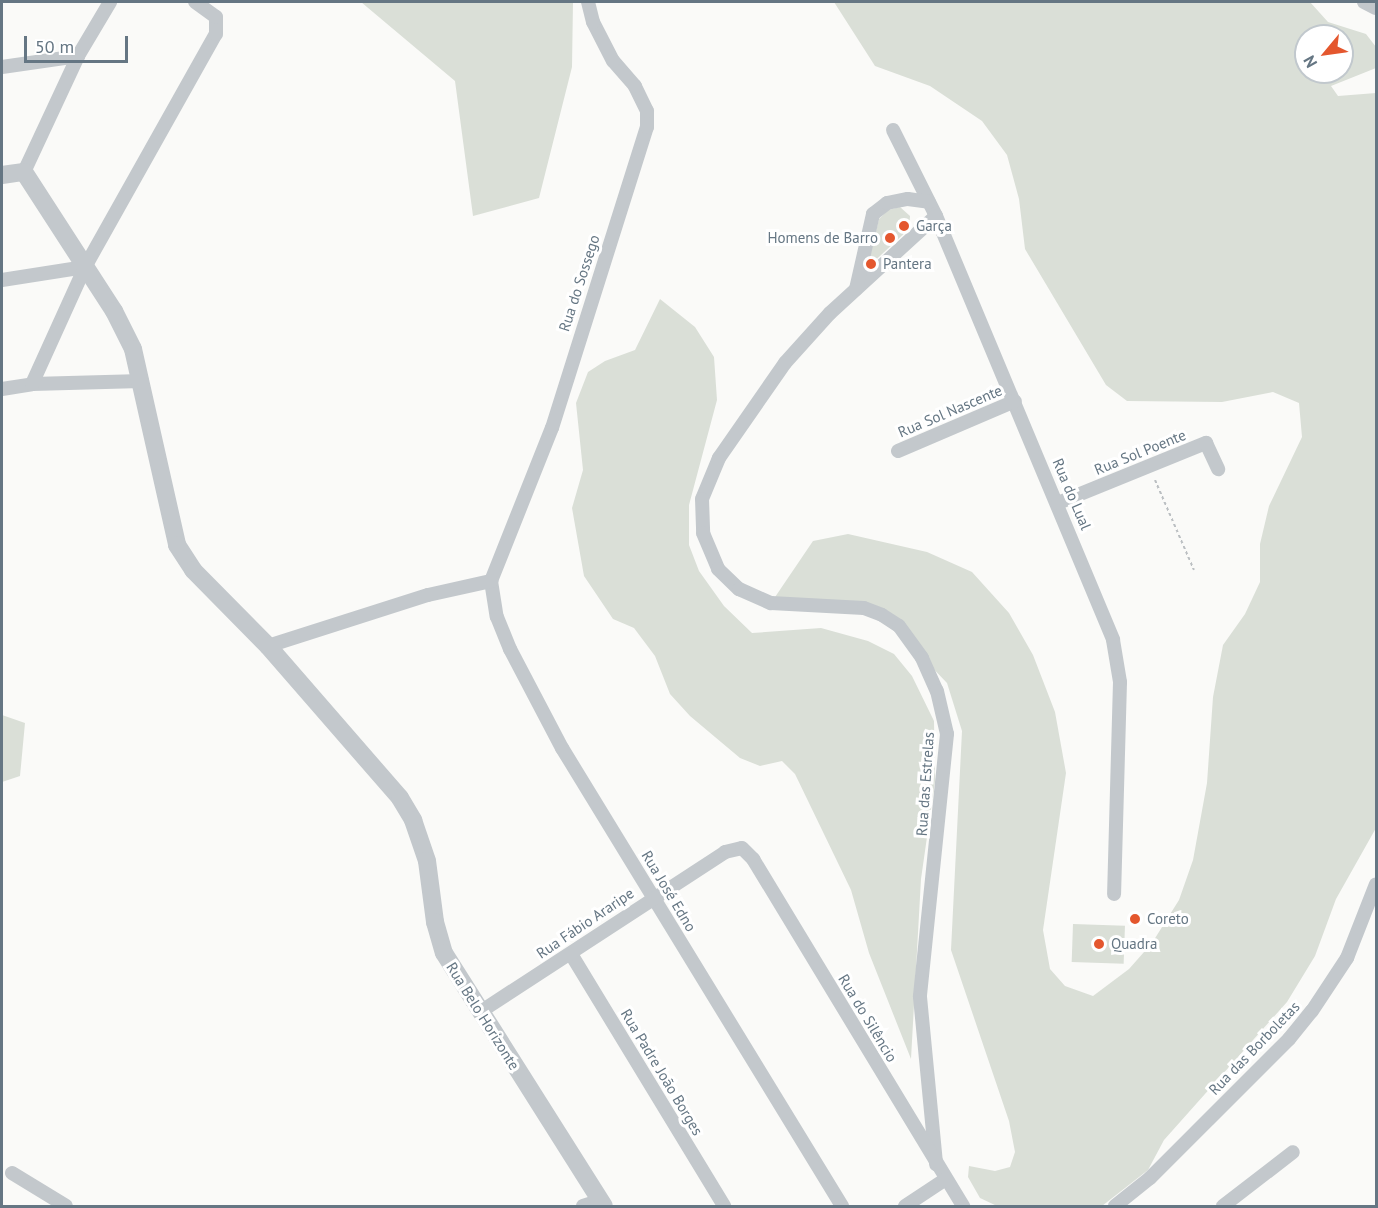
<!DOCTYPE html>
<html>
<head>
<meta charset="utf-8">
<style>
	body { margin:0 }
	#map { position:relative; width:1378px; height:1208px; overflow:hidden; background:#fafaf8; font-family:"PT Sans",sans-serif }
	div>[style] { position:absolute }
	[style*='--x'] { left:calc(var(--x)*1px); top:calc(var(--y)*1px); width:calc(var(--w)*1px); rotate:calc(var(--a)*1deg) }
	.green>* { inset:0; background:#dadfd7; transform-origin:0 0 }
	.path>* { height:2px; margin-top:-1px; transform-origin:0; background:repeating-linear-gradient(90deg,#bbbfc2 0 3px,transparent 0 6px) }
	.minor>* { height:14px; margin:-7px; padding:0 7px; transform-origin:7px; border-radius:7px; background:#c3c8cc }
	.tertiary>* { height:18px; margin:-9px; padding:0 9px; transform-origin:9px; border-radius:9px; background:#c3c8cc }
	.dots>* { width:16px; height:16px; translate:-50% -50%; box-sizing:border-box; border:3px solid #fff; border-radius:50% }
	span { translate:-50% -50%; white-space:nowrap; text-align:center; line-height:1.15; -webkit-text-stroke:6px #fff; paint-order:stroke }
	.poi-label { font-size:15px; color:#657683 }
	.left { translate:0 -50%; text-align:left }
	.right { translate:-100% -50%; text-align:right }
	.street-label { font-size:15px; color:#657683 }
	.frame { position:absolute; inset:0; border:3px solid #657683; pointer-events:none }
	.north { position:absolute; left:1294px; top:24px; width:60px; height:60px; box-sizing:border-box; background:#fff; border:2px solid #c1c8cd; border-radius:50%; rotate:241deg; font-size:16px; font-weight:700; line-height:24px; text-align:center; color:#657683 }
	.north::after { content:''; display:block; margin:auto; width:21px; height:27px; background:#e4572e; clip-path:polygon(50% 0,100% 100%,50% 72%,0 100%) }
	.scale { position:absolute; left:24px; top:36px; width:104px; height:27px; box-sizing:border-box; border:3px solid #657683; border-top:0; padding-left:8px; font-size:18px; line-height:21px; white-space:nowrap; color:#657683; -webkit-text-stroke:4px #fff; paint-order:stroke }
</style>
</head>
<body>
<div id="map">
	<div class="green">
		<div style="clip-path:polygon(361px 2px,573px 2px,572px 67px,539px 198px,473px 216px,455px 81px)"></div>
		<div style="clip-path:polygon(evenodd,834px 2px,1310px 2px,1328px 22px,1366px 34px,1376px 47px,1376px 68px,1331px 86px,1338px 96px,1376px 93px,1376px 828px,1336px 899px,1315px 956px,1287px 1002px,1164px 1140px,1148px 1170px,1102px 1206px,997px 1206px,980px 1198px,968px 1177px,969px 1166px,995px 1171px,1010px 1167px,1015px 1152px,1009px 1121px,951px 950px,962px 731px,947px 683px,882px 615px,771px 603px,813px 541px,848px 534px,927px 552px,972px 572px,1009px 613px,1033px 655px,1055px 712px,1066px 773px,1043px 930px,1050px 969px,1065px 986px,1093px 996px,1129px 969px,1152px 943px,1179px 900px,1193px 860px,1207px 783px,1213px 697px,1223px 645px,1245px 614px,1260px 582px,1260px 544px,1269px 506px,1302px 437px,1299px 403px,1273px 392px,1222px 402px,1127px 401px,1106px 385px,1025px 249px,1019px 199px,1007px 155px,982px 121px,930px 86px,875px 66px,834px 2px,1306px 36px,1342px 36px,1342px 72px,1306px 72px,1306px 36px)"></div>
		<div style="clip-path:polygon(900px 207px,910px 216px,909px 229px,867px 268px,879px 219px,888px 210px)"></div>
		<div style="clip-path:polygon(660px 299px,695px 327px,714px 357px,717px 400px,689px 505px,689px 545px,699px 571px,724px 606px,752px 633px,821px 628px,868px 641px,894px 654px,912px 676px,934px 721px,935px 781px,921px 879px,911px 1059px,869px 953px,851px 890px,795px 774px,782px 761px,760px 766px,740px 758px,690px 716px,670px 694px,655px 656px,634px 628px,613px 619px,584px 576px,572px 508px,583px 470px,576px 403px,588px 372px,605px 361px,635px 350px)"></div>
		<div style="clip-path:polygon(2px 715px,25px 723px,20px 776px,2px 782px)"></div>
		<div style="left:1073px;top:924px;width:52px;height:38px;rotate:2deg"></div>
	</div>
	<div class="path">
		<div style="--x:1155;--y:480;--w:98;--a:66.6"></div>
	</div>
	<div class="minor">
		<div style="--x:1364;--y:2;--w:13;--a:27"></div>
		<div style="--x:2;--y:67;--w:77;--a:-8.2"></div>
		<div style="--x:893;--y:130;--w:96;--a:63.4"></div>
		<div style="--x:936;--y:216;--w:459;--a:67.3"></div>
		<div style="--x:1113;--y:640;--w:43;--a:80.5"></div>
		<div style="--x:1120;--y:682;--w:212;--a:91.6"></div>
		<div style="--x:24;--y:172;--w:128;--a:-65"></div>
		<div style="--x:78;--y:56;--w:63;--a:-59.3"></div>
		<div style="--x:936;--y:216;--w:144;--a:137.5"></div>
		<div style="--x:830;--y:313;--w:67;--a:132"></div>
		<div style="--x:785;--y:363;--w:116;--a:124.8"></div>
		<div style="--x:719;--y:458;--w:44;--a:112.5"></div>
		<div style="--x:702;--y:499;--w:34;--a:88"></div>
		<div style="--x:703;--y:533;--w:39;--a:67"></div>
		<div style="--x:718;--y:569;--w:29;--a:44"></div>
		<div style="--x:739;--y:589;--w:35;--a:24"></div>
		<div style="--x:771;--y:603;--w:93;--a:3.1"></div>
		<div style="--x:864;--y:608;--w:19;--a:21"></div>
		<div style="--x:882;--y:615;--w:20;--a:33"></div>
		<div style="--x:899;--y:626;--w:39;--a:54"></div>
		<div style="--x:922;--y:658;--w:36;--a:66"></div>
		<div style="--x:937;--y:691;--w:44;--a:76.9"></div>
		<div style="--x:947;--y:734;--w:264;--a:95.9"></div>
		<div style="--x:920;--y:997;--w:168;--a:84.5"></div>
		<div style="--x:2;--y:280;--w:84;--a:-8.9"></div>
		<div style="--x:856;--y:289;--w:77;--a:-77.2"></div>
		<div style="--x:873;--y:214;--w:18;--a:-38"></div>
		<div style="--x:887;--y:203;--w:21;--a:-11"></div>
		<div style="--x:908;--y:199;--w:21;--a:8"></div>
		<div style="--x:32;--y:384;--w:110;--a:-1.6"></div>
		<div style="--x:2;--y:389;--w:30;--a:-9"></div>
		<div style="--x:32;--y:384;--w:128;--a:-65.6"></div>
		<div style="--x:85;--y:267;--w:267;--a:-60.7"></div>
		<div style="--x:216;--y:34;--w:17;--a:-90"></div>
		<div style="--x:216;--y:17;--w:26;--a:-144"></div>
		<div style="--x:898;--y:451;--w:127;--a:-23.1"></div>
		<div style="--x:1058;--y:503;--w:160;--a:-22.1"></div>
		<div style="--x:1206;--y:443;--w:29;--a:65"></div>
		<div style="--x:491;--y:581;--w:36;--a:81"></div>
		<div style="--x:497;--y:617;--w:35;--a:68"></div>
		<div style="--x:510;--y:649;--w:112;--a:62.3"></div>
		<div style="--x:562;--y:748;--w:537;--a:58.56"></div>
		<div style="--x:491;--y:581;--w:165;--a:-68.3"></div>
		<div style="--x:552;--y:428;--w:316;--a:-72.5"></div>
		<div style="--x:647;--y:127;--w:16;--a:-90"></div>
		<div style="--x:647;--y:111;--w:28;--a:-116"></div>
		<div style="--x:635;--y:86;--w:33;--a:-131"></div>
		<div style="--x:613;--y:61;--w:44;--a:-117.1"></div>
		<div style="--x:593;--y:22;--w:21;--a:-104"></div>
		<div style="--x:268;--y:646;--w:168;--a:-17.7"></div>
		<div style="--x:428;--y:595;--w:65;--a:-12.5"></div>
		<div style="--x:571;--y:954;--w:295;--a:58.7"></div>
		<div style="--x:480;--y:1012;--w:293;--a:-33.1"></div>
		<div style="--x:725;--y:852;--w:17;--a:-13"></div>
		<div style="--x:742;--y:848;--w:16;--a:45"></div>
		<div style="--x:753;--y:859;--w:406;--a:58.8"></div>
		<div style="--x:12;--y:1173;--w:63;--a:31.4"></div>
		<div style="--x:583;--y:1206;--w:19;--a:-18"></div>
		<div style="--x:905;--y:1206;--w:49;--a:-33.4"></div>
		<div style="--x:1115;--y:1206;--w:45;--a:-38.7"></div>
		<div style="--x:1150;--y:1178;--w:197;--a:-45"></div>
		<div style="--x:1289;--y:1039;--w:36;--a:-51"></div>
		<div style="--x:1312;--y:1011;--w:64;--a:-56.6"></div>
		<div style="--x:1347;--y:958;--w:79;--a:-68.6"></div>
		<div style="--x:1223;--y:1206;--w:88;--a:-37.6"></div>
	</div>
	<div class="tertiary">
		<div style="--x:2;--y:175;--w:22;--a:-8"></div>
		<div style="--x:24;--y:172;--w:166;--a:57.1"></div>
		<div style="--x:114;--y:311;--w:42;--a:63.4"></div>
		<div style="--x:133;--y:349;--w:201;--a:77.3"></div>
		<div style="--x:177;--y:545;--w:30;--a:57"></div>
		<div style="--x:193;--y:570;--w:107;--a:45.4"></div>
		<div style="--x:268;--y:646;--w:201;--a:49"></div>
		<div style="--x:400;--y:798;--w:26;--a:59"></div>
		<div style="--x:413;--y:820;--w:43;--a:71.1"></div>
		<div style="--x:427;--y:861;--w:62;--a:82.5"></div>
		<div style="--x:435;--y:922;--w:32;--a:74"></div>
		<div style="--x:444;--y:953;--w:299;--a:57.7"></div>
	</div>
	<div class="dots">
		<div style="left:904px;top:226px;background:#e4572e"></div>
		<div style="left:890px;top:238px;background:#e4572e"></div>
		<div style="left:871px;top:264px;background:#e4572e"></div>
		<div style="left:1135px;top:919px;background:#e4572e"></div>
		<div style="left:1099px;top:944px;background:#e4572e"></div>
	</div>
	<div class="poi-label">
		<span class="left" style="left:916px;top:226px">Garça</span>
		<span class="right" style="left:878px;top:238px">Homens de Barro</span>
		<span class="left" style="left:883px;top:264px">Pantera</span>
		<span class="left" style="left:1147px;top:919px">Coreto</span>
		<span class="left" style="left:1111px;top:944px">Quadra</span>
	</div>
	<div class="street-label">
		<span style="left:579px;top:283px;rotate:-72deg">Rua do Sossego</span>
		<span style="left:950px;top:411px;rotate:-23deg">Rua Sol Nascente</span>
		<span style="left:1140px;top:452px;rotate:-22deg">Rua Sol Poente</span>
		<span style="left:1072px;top:494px;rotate:67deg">Rua do Lual</span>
		<span style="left:925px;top:784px;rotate:-86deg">Rua das Estrelas</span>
		<span style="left:669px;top:891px;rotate:59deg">Rua José Edno</span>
		<span style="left:585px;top:923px;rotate:-34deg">Rua Fábio Araripe</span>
		<span style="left:483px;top:1016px;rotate:58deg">Rua Belo Horizonte</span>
		<span style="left:868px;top:1018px;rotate:59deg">Rua do Silêncio</span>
		<span style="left:1254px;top:1048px;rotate:-46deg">Rua das Borboletas</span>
		<span style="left:662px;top:1072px;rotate:59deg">Rua Padre João Borges</span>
	</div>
	<div class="frame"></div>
	<div class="north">N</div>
	<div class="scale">50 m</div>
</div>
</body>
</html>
